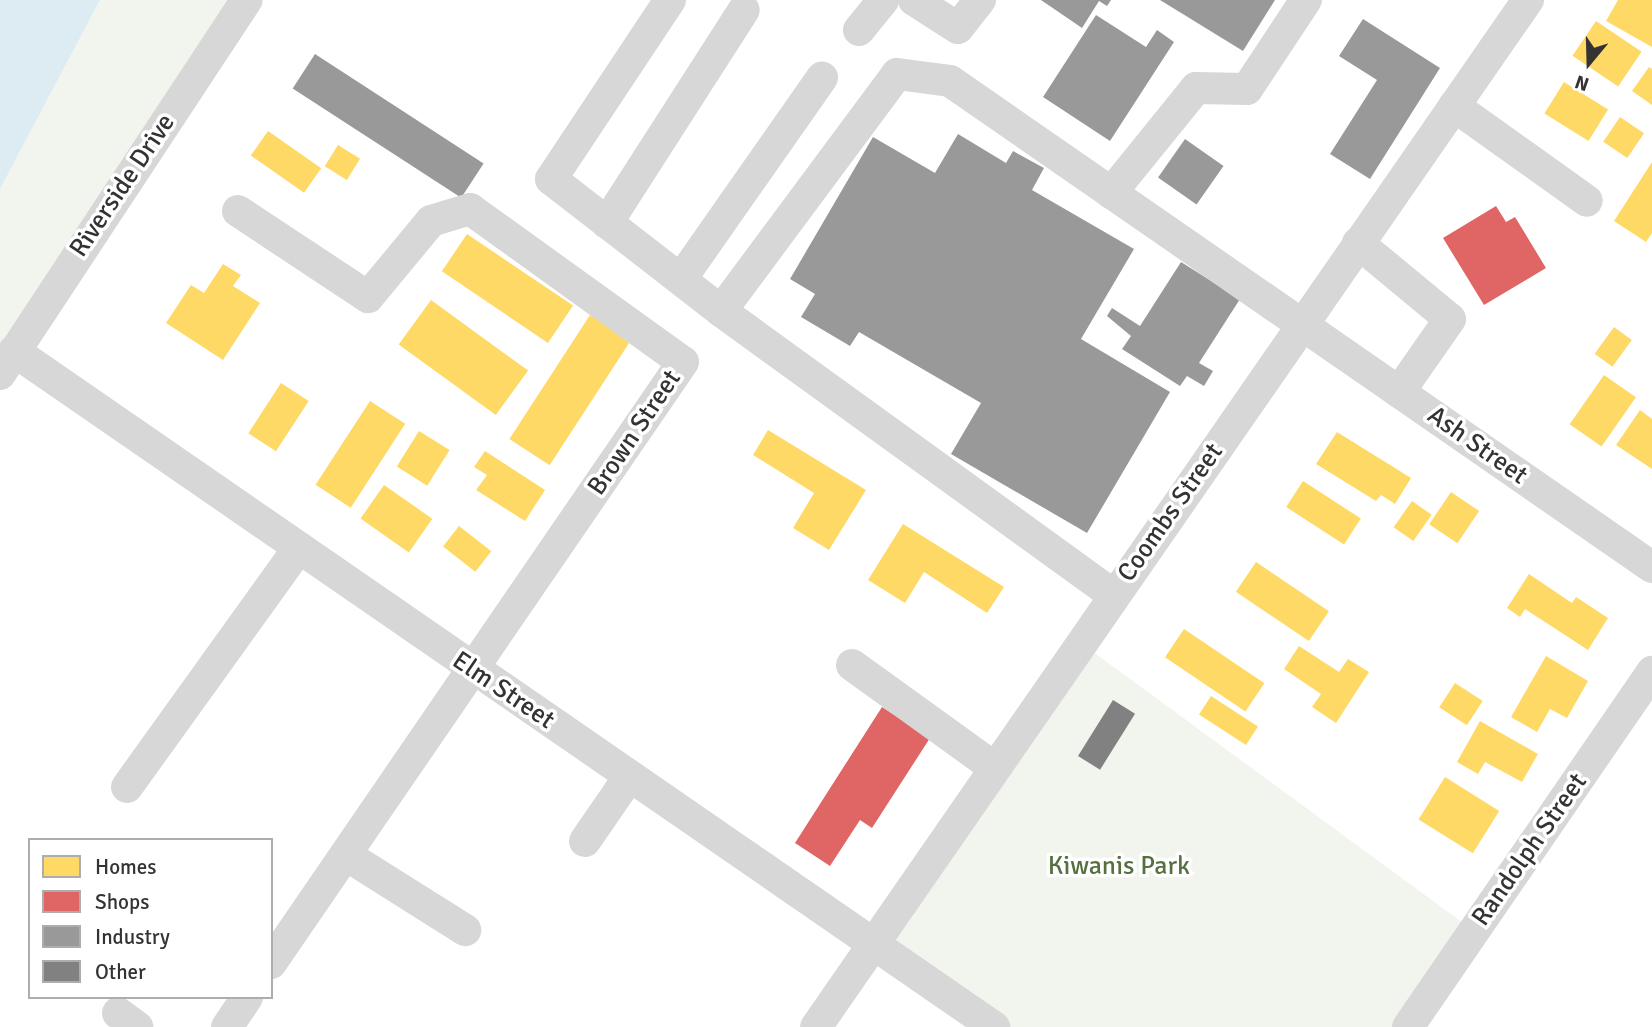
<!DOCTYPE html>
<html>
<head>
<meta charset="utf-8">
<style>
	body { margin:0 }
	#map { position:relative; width:1652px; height:1027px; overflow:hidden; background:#fff; font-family:Signika,sans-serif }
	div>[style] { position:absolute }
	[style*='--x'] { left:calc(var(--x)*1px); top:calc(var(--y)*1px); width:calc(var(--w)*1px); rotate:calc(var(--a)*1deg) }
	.green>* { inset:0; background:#f1f5ed }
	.water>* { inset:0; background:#ddebf3 }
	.homes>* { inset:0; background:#ffd966; transform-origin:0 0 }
	.shops>* { inset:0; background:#e06666 }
	.industry>* { inset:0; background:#999; transform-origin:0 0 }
	.building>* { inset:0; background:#818181; transform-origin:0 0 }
	.minor>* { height:32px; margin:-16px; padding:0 16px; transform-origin:16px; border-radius:16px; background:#d7d7d7 }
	span { translate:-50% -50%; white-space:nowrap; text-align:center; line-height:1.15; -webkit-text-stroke:7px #fff; paint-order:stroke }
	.street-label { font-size:26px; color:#333 }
	.park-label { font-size:26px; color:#56703f }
	.legend { position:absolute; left:28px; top:838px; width:245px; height:161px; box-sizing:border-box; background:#fff; border:2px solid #adadad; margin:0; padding:9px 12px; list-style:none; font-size:21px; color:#333 }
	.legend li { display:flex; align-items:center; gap:14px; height:35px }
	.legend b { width:35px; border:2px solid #adadad }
	.north { position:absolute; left:1554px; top:28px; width:70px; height:70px; -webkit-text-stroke:5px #fff; paint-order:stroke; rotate:199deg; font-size:19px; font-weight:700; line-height:28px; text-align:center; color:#333 }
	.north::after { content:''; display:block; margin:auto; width:24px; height:32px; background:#333; clip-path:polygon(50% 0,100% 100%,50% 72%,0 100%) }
</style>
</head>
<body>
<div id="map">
	<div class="green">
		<div style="clip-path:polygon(100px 0,247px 0,0 374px,0 189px)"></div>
		<div style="clip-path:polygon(1081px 643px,1474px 931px,1408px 1027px,994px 1027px,873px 944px)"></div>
	</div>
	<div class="water">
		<div style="clip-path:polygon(0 0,100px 0,0 189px)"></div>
	</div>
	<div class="homes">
		<div style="clip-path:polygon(1618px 0,1652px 0,1652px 47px,1606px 21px)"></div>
		<div style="left:1596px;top:21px;width:55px;height:42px;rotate:34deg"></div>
		<div style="clip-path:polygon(1649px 67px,1652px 69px,1652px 105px,1632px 91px)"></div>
		<div style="left:1564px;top:82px;width:52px;height:37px;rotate:32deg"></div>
		<div style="left:1620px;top:117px;width:29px;height:30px;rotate:34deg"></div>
		<div style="left:268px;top:131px;width:65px;height:30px;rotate:35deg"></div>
		<div style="left:338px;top:145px;width:26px;height:25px;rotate:32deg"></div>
		<div style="clip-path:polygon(1652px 162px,1652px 233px,1646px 242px,1614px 221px)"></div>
		<div style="left:467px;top:234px;width:128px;height:45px;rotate:34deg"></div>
		<div style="clip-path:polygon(223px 264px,241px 275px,233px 286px,260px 303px,223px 360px,166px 323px,191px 285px,204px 293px)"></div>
		<div style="left:431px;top:300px;width:120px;height:55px;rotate:36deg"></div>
		<div style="left:590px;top:315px;width:48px;height:148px;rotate:33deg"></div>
		<div style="left:1614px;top:327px;width:22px;height:33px;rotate:36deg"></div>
		<div style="left:1604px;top:375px;width:39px;height:60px;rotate:35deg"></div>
		<div style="left:281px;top:383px;width:33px;height:60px;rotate:33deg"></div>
		<div style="left:370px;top:401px;width:42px;height:100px;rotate:33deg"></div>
		<div style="clip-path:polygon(1640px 410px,1652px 419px,1652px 469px,1616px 445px)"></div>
		<div style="clip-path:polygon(768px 430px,866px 490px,829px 550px,793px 528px,814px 493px,753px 455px)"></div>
		<div style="left:419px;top:431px;width:36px;height:42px;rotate:32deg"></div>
		<div style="clip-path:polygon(1337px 432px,1411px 478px,1395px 504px,1381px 495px,1376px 501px,1316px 464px)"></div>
		<div style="clip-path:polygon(485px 451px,545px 490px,525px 521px,476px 490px,487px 475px,474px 467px)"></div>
		<div style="left:1303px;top:481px;width:69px;height:31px;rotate:33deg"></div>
		<div style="left:384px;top:485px;width:59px;height:41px;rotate:35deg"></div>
		<div style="left:1451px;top:492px;width:34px;height:39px;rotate:34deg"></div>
		<div style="left:1412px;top:501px;width:24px;height:32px;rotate:35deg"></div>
		<div style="clip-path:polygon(903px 524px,1004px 587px,987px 613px,924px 572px,905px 603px,868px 580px)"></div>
		<div style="left:459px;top:526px;width:41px;height:26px;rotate:38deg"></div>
		<div style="left:1256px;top:562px;width:88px;height:36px;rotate:34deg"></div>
		<div style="clip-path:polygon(1529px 574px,1572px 603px,1576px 597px,1608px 618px,1588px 650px,1525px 609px,1520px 617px,1507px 608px)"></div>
		<div style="left:1184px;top:629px;width:97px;height:34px;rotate:34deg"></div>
		<div style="clip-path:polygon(1299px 646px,1339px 672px,1348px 659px,1369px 672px,1336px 723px,1312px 707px,1321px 694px,1284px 669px)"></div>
		<div style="clip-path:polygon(1546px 656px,1588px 681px,1567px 718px,1550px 709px,1537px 732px,1511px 717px)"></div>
		<div style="left:1455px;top:683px;width:33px;height:29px;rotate:33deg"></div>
		<div style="left:1211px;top:696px;width:56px;height:22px;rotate:33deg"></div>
		<div style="clip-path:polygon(1480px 721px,1538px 754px,1522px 782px,1485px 762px,1478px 774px,1457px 762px)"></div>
		<div style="left:1445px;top:777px;width:64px;height:50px;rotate:32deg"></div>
	</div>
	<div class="shops">
		<div style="clip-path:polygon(1496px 206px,1506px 222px,1515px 217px,1546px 268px,1484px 305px,1443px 238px)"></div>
		<div style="clip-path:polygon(882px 707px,930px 738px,872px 828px,860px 820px,830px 866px,795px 843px)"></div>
	</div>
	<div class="industry">
		<div style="clip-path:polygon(1041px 0,1111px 0,1107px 6px,1099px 1px,1082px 28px)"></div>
		<div style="clip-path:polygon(1160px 0,1275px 0,1243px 51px)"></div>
		<div style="clip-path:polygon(1096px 15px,1146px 47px,1157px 30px,1174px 42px,1110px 141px,1043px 97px)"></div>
		<div style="clip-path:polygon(1363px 19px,1440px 68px,1370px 179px,1330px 154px,1377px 80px,1339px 56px)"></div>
		<div style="left:315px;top:54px;width:201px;height:41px;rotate:33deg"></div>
		<div style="clip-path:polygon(958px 134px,1006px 163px,1013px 151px,1044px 168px,1032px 190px,1134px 249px,1081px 339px,1170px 392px,1087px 533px,951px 454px,981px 403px,859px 332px,850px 346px,801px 317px,815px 294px,790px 279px,873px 137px,935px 173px)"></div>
		<div style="left:1185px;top:139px;width:47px;height:47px;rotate:35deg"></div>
		<div style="clip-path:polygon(1181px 262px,1240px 299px,1199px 363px,1213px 371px,1204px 386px,1187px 376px,1180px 386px,1122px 349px,1131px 336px,1107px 316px,1112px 308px,1140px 326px)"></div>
	</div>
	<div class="building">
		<div style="left:1113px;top:700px;width:26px;height:66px;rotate:32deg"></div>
	</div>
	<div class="minor">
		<div style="--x:670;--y:0;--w:215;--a:123.6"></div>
		<div style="--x:551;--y:179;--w:215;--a:37.8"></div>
		<div style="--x:721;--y:311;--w:485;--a:35.9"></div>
		<div style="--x:914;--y:0;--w:52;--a:32.5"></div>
		<div style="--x:958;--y:28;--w:36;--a:-52"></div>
		<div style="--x:859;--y:30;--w:38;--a:-51"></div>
		<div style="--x:1454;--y:106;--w:163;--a:35.5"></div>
		<div style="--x:1111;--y:193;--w:135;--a:-51"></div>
		<div style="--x:1196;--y:88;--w:51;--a:1.1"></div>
		<div style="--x:1247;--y:89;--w:107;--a:-56.5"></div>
		<div style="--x:238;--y:211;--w:156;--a:33.5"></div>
		<div style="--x:368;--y:297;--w:99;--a:-50.3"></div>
		<div style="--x:431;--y:221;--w:41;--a:-17.1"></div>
		<div style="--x:470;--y:209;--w:262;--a:35.7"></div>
		<div style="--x:683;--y:362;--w:729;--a:124.43"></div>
		<div style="--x:607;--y:223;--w:253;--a:-57.3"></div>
		<div style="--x:1358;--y:243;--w:119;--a:39.6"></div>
		<div style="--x:1450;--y:319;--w:89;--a:124.9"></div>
		<div style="--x:681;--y:279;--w:246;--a:-55"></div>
		<div style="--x:721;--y:311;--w:295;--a:-53.4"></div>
		<div style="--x:897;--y:74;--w:53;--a:7.5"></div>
		<div style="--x:950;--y:81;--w:854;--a:34.7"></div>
		<div style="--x:14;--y:351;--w:1191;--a:34.6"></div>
		<div style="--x:0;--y:374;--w:448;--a:-56.6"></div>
		<div style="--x:852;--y:665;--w:176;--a:35.8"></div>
		<div style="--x:127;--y:787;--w:293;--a:-54.3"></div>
		<div style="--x:585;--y:841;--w:78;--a:-55.5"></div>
		<div style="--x:346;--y:855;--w:141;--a:32.2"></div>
		<div style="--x:118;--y:1013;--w:24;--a:36"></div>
		<div style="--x:227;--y:1027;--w:36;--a:-56"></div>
		<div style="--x:816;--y:1027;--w:1250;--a:-55.27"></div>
		<div style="--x:1408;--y:1027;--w:431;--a:-55.5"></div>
	</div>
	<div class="street-label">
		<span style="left:123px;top:186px;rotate:-56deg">Riverside Drive</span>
		<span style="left:635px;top:433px;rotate:-56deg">Brown Street</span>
		<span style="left:1477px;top:446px;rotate:35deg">Ash Street</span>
		<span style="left:1171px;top:513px;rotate:-55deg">Coombs Street</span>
		<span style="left:503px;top:691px;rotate:34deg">Elm Street</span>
		<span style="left:1530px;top:850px;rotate:-55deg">Randolph Street</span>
	</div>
	<div class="park-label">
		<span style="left:1119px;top:867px">Kiwanis Park</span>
	</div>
	<ul class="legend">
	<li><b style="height:19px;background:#ffd966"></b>Homes</li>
	<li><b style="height:19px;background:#e06666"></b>Shops</li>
	<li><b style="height:19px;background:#999"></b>Industry</li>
	<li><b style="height:19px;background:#818181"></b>Other</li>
	</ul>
	<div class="north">N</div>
</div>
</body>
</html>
